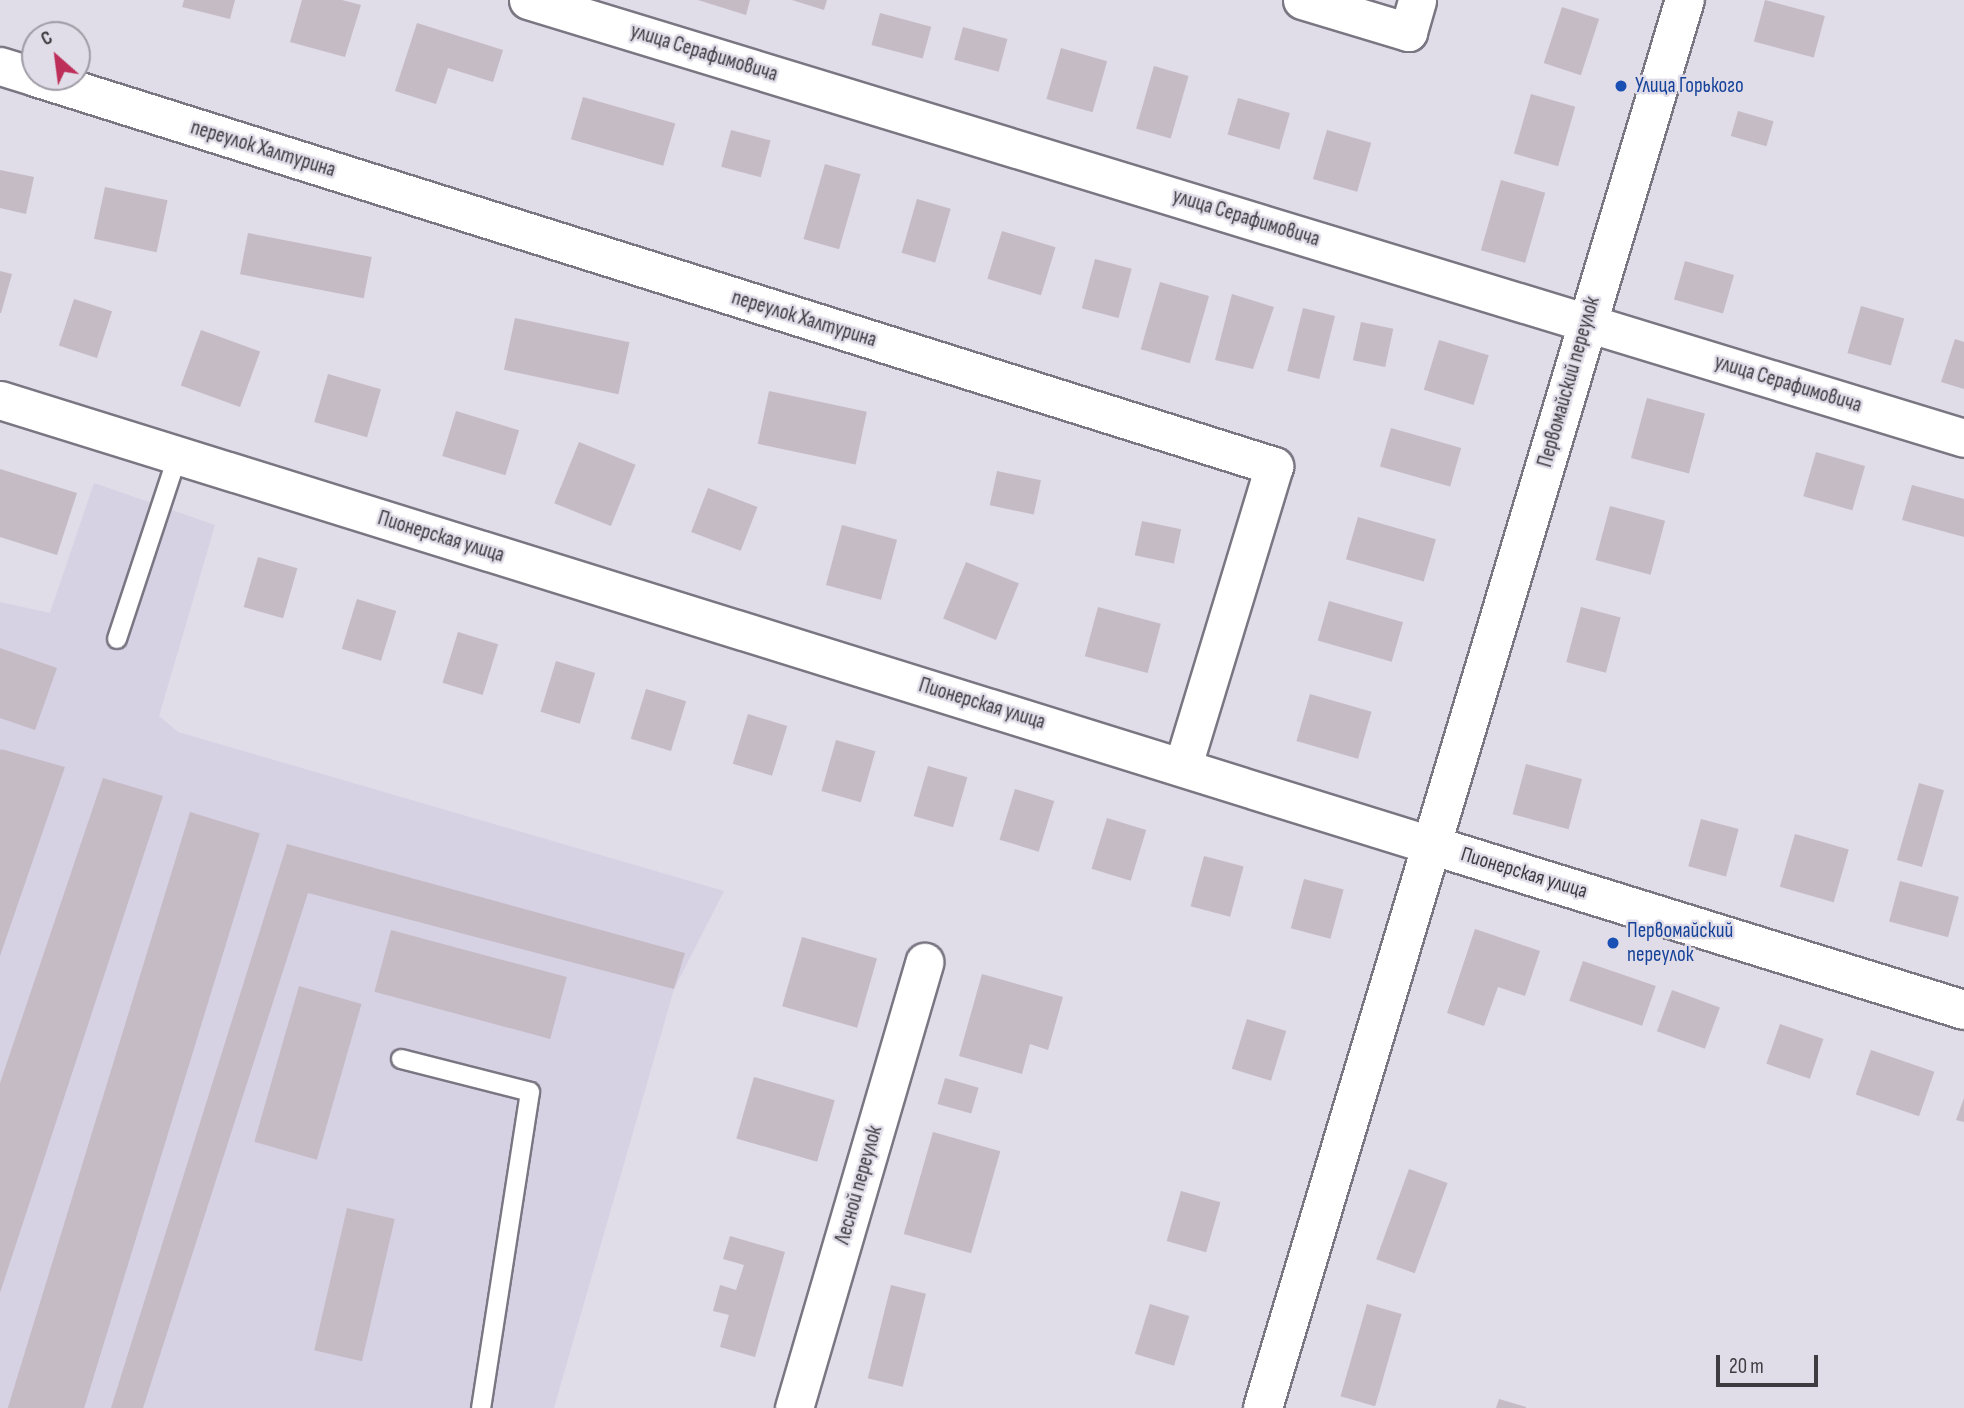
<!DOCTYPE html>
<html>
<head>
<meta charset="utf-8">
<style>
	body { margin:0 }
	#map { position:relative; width:1964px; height:1408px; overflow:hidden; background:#e0dce8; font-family:"Sofia Sans Condensed",sans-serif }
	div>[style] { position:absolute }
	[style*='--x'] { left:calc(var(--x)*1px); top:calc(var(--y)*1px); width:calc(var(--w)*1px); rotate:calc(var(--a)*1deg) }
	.built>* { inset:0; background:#d7d1e4 }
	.building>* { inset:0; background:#c5bbc5; transform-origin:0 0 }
	.roads { filter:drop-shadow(2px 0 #7a7682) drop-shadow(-2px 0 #7a7682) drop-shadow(0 2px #7a7682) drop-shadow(0 -2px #7a7682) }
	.service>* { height:18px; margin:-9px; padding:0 9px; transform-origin:9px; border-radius:9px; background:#fff }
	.minor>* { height:37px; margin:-18.5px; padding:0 18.5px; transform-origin:18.5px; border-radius:18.5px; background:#fff }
	.tertiary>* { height:38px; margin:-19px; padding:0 19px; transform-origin:19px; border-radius:19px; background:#fff }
	.dots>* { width:19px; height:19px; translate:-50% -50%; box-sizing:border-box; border:4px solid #e0dce8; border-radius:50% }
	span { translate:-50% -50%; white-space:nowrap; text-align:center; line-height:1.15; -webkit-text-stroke:5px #e0dce8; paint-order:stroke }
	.street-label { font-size:21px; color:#3e3c41 }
	.transit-label { font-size:21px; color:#164399 }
	.left { translate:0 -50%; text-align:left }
	.north { position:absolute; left:21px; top:21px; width:70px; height:70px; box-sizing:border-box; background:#e0dce8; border:2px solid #9f9ca5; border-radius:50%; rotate:332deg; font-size:19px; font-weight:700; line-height:28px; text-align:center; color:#3e3c41 }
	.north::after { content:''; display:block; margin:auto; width:24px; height:32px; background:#bd2e59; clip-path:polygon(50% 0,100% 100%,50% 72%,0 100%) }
	.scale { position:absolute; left:1716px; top:1355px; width:102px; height:32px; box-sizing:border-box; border:4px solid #3e3c41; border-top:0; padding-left:9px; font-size:21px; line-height:24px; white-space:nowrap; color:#3e3c41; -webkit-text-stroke:5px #e0dce8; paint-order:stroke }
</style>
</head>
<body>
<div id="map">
	<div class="built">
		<div style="clip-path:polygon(94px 483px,215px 525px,159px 716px,178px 732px,724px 891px,674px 989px,554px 1408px,0 1408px,0 602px,50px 613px)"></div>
	</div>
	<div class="building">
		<div style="clip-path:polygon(184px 0,235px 0,230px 19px,182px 7px)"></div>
		<div style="clip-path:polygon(302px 0,342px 0,361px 5px,345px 57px,290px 42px)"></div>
		<div style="clip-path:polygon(698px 0,750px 0,746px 15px)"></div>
		<div style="clip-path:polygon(792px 0,827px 0,824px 10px)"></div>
		<div style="left:1765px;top:0;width:62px;height:43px;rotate:15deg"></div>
		<div style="left:1562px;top:7px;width:39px;height:59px;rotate:18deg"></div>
		<div style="left:880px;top:13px;width:53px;height:33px;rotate:15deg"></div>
		<div style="clip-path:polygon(417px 23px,503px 50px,493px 82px,448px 68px,436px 104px,395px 91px)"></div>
		<div style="left:963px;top:27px;width:46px;height:34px;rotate:15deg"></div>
		<div style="left:1061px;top:48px;width:48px;height:53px;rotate:16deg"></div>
		<div style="left:1154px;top:66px;width:36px;height:65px;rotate:16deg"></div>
		<div style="left:1531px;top:94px;width:46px;height:62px;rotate:16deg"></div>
		<div style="left:583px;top:97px;width:96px;height:44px;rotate:16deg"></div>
		<div style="left:1238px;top:98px;width:54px;height:38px;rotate:16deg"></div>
		<div style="left:1738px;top:111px;width:37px;height:26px;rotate:16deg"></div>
		<div style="left:731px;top:130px;width:41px;height:38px;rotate:15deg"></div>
		<div style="left:1327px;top:130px;width:46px;height:51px;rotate:16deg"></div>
		<div style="left:825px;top:164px;width:37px;height:78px;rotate:16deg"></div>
		<div style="clip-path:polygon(0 170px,34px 177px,26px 214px,0 208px)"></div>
		<div style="left:1501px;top:180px;width:46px;height:73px;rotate:16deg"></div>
		<div style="left:105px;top:187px;width:64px;height:53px;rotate:12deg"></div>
		<div style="left:917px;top:199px;width:35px;height:56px;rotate:16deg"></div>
		<div style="left:1002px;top:231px;width:56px;height:50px;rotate:17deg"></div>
		<div style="left:248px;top:233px;width:126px;height:42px;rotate:11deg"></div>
		<div style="left:1095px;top:259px;width:38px;height:51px;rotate:15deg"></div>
		<div style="left:1685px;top:261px;width:51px;height:40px;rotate:16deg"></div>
		<div style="clip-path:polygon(0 271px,12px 274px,1px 313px,0 313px)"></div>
		<div style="left:1160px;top:282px;width:51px;height:70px;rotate:16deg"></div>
		<div style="clip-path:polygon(1232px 294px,1274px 307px,1253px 369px,1215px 360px)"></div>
		<div style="left:74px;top:299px;width:40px;height:49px;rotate:18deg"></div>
		<div style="left:1861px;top:306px;width:45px;height:49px;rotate:16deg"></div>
		<div style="left:1303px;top:308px;width:33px;height:65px;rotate:14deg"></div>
		<div style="left:515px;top:318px;width:117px;height:53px;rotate:12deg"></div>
		<div style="left:1361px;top:322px;width:33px;height:39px;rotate:12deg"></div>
		<div style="left:201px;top:330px;width:63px;height:59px;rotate:20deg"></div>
		<div style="clip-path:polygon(1955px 339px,1964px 342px,1964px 389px,1941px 382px)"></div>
		<div style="left:1439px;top:340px;width:52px;height:52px;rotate:17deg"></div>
		<div style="left:328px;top:374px;width:55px;height:50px;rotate:16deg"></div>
		<div style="left:769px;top:391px;width:100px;height:54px;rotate:12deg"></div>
		<div style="left:1647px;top:398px;width:60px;height:62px;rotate:15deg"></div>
		<div style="left:456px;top:411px;width:66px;height:47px;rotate:17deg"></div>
		<div style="left:1391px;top:428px;width:73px;height:40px;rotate:16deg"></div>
		<div style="left:579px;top:442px;width:61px;height:66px;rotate:22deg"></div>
		<div style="left:1816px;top:452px;width:51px;height:46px;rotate:16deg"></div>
		<div style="clip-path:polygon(0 469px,77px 493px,57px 555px,0 537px)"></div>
		<div style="left:997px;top:471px;width:45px;height:35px;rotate:12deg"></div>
		<div style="clip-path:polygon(1912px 485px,1964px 499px,1964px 537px,1902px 520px)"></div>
		<div style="left:708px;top:488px;width:53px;height:47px;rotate:21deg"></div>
		<div style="left:1610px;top:506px;width:57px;height:56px;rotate:15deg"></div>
		<div style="left:1358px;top:517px;width:81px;height:44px;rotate:16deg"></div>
		<div style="left:1142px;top:521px;width:40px;height:35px;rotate:12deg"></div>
		<div style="left:842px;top:525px;width:57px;height:62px;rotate:15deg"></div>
		<div style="left:258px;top:557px;width:41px;height:52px;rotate:16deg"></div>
		<div style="left:966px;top:562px;width:57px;height:61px;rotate:22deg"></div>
		<div style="left:357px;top:599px;width:41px;height:52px;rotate:17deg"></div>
		<div style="left:1329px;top:601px;width:77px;height:41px;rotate:16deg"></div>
		<div style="left:1098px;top:607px;width:65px;height:51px;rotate:15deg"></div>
		<div style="left:1581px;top:607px;width:41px;height:57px;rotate:15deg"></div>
		<div style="left:458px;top:632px;width:42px;height:53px;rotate:17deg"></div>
		<div style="clip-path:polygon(0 648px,57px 668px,35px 730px,0 718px)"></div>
		<div style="left:556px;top:661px;width:41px;height:53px;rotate:17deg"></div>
		<div style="left:646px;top:689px;width:42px;height:52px;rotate:17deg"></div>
		<div style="left:1310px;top:694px;width:64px;height:49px;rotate:16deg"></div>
		<div style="left:748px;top:714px;width:41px;height:52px;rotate:17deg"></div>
		<div style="left:836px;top:740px;width:41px;height:53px;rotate:16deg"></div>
		<div style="clip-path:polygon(1px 749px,65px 767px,0 956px,0 751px)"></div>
		<div style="left:1526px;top:764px;width:58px;height:52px;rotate:15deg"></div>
		<div style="left:928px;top:766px;width:41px;height:52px;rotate:16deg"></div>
		<div style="clip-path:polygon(103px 778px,163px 796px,0 1293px,0 1083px)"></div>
		<div style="left:1919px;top:783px;width:26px;height:80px;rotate:16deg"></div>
		<div style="left:1015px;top:789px;width:41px;height:53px;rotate:17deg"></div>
		<div style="left:190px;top:812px;width:73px;height:624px;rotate:17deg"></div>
		<div style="left:1107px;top:818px;width:41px;height:53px;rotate:17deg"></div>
		<div style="left:1701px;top:819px;width:39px;height:49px;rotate:15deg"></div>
		<div style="left:1795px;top:834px;width:56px;height:55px;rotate:16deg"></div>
		<div style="clip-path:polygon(287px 844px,685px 953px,674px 989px,308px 893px,143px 1408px,111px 1408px)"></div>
		<div style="left:1204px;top:856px;width:41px;height:52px;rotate:15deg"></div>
		<div style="left:1304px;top:879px;width:41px;height:51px;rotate:15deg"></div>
		<div style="left:1900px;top:881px;width:61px;height:42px;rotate:15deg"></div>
		<div style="clip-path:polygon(1475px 929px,1540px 951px,1525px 996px,1498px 987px,1484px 1026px,1447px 1013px)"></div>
		<div style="left:391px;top:930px;width:182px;height:64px;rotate:15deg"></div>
		<div style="left:802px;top:937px;width:78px;height:72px;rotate:16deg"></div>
		<div style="left:1583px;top:961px;width:77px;height:42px;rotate:19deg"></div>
		<div style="clip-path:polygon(982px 974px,1063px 997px,1048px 1050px,1030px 1044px,1022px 1074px,959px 1056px)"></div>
		<div style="left:299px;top:986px;width:65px;height:162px;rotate:16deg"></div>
		<div style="left:1672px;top:990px;width:51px;height:44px;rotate:20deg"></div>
		<div style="left:1247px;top:1019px;width:41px;height:52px;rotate:17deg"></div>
		<div style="left:1780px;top:1024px;width:46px;height:42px;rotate:19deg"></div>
		<div style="left:1871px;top:1050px;width:67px;height:47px;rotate:19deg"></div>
		<div style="left:754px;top:1077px;width:84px;height:64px;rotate:16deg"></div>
		<div style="left:945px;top:1078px;width:35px;height:27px;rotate:16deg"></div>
		<div style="clip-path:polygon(1964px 1098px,1964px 1122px,1956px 1120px)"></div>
		<div style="left:933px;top:1132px;width:70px;height:106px;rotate:16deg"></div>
		<div style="left:1409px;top:1169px;width:41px;height:96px;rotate:20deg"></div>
		<div style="left:1181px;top:1191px;width:41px;height:52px;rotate:16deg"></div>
		<div style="left:347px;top:1208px;width:49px;height:146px;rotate:13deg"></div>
		<div style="clip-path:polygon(730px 1236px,785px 1252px,755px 1357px,720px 1347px,729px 1315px,713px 1311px,720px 1285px,736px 1290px,744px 1265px,723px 1259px)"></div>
		<div style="left:891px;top:1285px;width:36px;height:96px;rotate:14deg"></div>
		<div style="left:1150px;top:1304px;width:41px;height:52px;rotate:17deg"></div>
		<div style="left:1367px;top:1304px;width:36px;height:96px;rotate:16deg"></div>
		<div style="clip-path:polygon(1499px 1399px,1526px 1407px,1526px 1408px,1496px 1408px)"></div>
	</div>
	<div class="roads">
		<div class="service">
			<div style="--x:117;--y:639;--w:194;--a:-71.7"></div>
			<div style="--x:401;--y:1059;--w:133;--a:14.3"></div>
			<div style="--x:530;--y:1092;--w:320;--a:98.8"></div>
		</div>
		<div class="minor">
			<div style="--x:528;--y:0;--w:1501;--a:16.96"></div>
			<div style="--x:1302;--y:0;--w:111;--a:16.8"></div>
			<div style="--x:1408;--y:32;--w:33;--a:-74"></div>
			<div style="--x:0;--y:66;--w:37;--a:17"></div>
			<div style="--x:35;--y:77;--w:1299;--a:17.43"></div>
			<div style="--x:1274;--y:466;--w:313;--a:106.9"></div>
			<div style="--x:0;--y:400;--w:1502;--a:17.28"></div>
			<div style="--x:794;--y:1408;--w:465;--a:-73.7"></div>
		</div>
		<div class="tertiary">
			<div style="--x:1434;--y:846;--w:555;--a:17.19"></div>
			<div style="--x:1263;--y:1408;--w:1470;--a:-73.32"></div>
		</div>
	</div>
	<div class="dots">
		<div style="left:1621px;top:86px;background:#1a4fb4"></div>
		<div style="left:1613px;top:943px;background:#1a4fb4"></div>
	</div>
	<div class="street-label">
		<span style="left:704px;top:53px;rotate:17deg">улица Серафимовича</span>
		<span style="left:263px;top:149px;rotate:17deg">переулок Халтурина</span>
		<span style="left:1246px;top:218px;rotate:17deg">улица Серафимовича</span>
		<span style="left:804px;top:319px;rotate:17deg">переулок Халтурина</span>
		<span style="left:1569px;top:382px;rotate:-74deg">Первомайский переулок</span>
		<span style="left:1788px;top:384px;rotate:17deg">улица Серафимовича</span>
		<span style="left:441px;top:537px;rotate:17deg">Пионерская улица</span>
		<span style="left:982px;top:704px;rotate:17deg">Пионерская улица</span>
		<span style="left:1524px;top:873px;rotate:17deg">Пионерская улица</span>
		<span style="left:859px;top:1185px;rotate:-74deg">Лесной переулок</span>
	</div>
	<div class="transit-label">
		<span class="left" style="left:1635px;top:86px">Улица Горького</span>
		<span class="left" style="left:1627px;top:943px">Первомайский<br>переулок</span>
	</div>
	<div class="north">С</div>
	<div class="scale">20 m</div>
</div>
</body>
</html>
